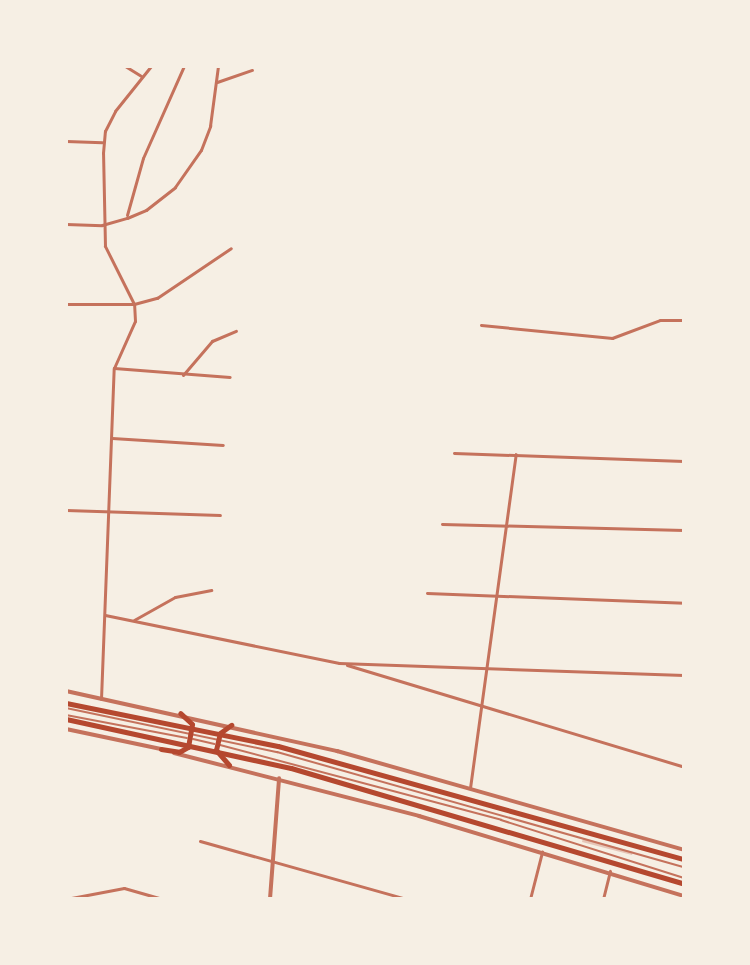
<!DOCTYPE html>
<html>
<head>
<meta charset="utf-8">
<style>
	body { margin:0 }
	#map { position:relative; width:750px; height:965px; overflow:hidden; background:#f6efe4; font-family:Quicksand,sans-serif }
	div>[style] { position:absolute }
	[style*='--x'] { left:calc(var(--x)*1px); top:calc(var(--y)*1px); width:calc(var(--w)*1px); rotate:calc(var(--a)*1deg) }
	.building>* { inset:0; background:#e6c5b7 }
	.service>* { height:2px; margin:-1px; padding:0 1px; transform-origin:1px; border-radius:1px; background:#c5725c }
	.minor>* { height:3px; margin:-1.5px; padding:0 1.5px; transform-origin:1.5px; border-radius:1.5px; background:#c5725c }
	.tertiary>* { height:4px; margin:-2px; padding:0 2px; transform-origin:2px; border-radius:2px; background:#c5725c }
	.primary>* { height:5px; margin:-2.5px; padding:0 2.5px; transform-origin:2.5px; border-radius:2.5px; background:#b5482f }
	span { translate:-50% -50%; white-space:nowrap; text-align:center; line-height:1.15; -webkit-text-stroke:6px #f6efe4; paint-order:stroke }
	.frame { position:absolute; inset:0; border:68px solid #f6efe4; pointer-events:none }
</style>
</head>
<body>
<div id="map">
	<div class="building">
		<div style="clip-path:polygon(583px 838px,633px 852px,632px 855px,582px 842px)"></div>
	</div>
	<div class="service">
		<div style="--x:66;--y:708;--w:216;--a:11.8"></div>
		<div style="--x:277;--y:752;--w:423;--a:15.8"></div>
		<div style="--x:66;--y:715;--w:123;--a:10.8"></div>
		<div style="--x:193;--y:739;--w:22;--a:13"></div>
		<div style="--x:220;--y:745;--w:291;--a:14.9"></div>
		<div style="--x:501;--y:820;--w:192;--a:17.6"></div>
	</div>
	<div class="minor">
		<div style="--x:125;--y:66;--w:19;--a:32"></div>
		<div style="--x:217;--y:82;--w:37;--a:-19"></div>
		<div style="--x:66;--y:141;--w:36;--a:2"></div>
		<div style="--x:127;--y:215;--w:59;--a:-74.3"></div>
		<div style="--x:143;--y:158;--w:101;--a:-66"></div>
		<div style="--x:66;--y:224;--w:36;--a:2"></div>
		<div style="--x:102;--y:225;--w:26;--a:-16"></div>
		<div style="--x:127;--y:218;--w:21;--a:-23"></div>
		<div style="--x:146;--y:210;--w:37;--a:-38"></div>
		<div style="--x:175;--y:187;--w:45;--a:-54.9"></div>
		<div style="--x:201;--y:150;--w:26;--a:-69"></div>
		<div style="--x:210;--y:126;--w:61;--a:-82.4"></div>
		<div style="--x:66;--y:304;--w:68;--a:0"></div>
		<div style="--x:134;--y:304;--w:24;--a:-15"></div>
		<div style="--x:157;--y:298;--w:89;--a:-34"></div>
		<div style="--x:481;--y:325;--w:132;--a:5.7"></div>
		<div style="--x:612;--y:338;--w:51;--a:-20.6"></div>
		<div style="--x:660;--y:320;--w:24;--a:0"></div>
		<div style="--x:114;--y:368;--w:116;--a:4.4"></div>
		<div style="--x:183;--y:375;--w:45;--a:-49.5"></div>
		<div style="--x:212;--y:341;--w:26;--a:-23"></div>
		<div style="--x:112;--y:438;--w:111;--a:3.6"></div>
		<div style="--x:454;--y:453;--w:230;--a:2"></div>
		<div style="--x:66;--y:510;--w:154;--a:1.9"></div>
		<div style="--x:442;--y:524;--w:242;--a:1.4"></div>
		<div style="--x:427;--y:593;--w:257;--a:2.2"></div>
		<div style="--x:105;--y:615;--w:239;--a:11.6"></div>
		<div style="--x:339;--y:663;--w:345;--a:2"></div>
		<div style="--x:134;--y:620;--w:47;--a:-29.3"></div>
		<div style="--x:175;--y:597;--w:37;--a:-11"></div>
		<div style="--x:347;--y:665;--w:352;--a:16.8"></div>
		<div style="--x:101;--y:699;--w:331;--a:-87.8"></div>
		<div style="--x:114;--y:368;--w:51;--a:-65.9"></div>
		<div style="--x:135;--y:321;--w:17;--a:-93"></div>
		<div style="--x:134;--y:304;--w:65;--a:-116.6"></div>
		<div style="--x:105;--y:246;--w:93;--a:-91.2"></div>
		<div style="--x:103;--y:153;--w:22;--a:-85"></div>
		<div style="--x:105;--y:131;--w:22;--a:-63"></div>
		<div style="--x:115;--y:111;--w:58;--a:-51.3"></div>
		<div style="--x:470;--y:788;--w:337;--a:-82.2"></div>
		<div style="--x:200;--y:841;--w:214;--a:15.7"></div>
		<div style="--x:66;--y:899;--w:59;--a:-10.7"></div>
		<div style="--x:124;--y:888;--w:40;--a:16"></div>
		<div style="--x:530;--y:899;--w:49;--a:-75.7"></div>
		<div style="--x:603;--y:899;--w:29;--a:-76"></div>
	</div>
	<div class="tertiary">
		<div style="--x:66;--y:691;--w:278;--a:12.5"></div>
		<div style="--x:337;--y:751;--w:361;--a:15.9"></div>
		<div style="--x:66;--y:729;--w:97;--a:11.9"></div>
		<div style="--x:174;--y:753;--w:253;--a:14.4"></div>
		<div style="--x:419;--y:816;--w:277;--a:16.8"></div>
		<div style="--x:270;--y:899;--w:121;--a:-85.7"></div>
	</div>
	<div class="primary">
		<div style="--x:66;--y:703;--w:216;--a:11.5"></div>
		<div style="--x:278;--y:746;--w:421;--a:15.6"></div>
		<div style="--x:66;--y:719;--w:230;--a:12.3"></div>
		<div style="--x:291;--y:768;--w:410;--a:16.4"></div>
		<div style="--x:161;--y:749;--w:18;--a:9"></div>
		<div style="--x:179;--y:752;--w:10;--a:-29"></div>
		<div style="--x:188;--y:747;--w:23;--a:-80"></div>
		<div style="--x:192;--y:724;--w:16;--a:-137"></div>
		<div style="--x:229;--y:765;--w:20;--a:-131"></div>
		<div style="--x:216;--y:750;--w:17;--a:-77"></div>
		<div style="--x:220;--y:733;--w:14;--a:-36"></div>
	</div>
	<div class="frame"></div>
</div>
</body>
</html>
